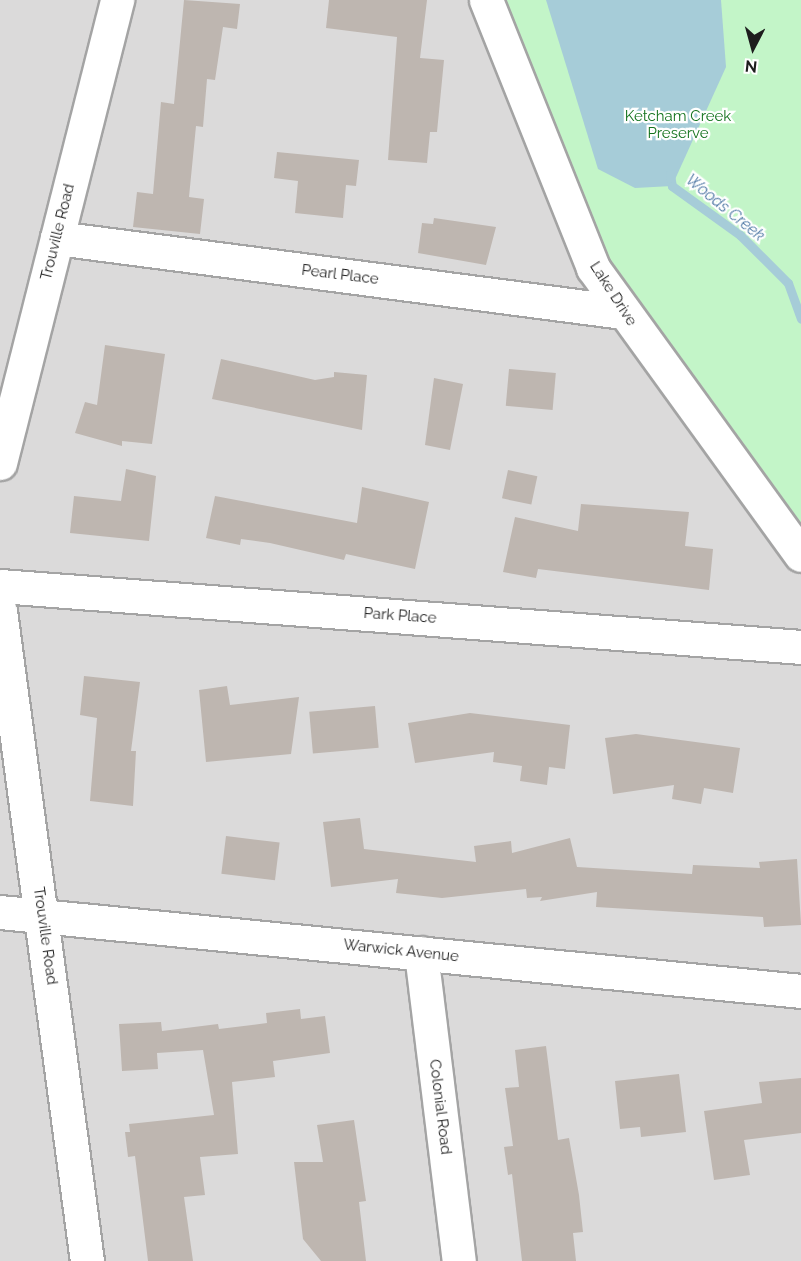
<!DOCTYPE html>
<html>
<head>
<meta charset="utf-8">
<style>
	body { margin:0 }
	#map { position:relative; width:801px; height:1261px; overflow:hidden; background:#edeae3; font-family:Raleway,sans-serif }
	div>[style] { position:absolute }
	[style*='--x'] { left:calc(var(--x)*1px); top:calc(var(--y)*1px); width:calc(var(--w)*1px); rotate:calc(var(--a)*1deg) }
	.residential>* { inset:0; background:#dbdada }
	.park>* { inset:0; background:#c3f5c8 }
	.water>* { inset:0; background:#a6ccd8 }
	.stream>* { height:9px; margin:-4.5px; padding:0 4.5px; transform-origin:4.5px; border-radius:4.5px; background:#a6ccd8 }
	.building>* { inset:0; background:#beb6b0; transform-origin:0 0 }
	.roads { filter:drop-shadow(2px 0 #a4a4a4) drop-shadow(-2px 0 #a4a4a4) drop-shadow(0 2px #a4a4a4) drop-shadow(0 -2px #a4a4a4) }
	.street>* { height:33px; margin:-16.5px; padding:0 16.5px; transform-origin:16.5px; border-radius:16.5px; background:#fff }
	span { translate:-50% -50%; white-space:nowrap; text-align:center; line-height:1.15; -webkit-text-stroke:4.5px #fff; paint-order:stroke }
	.park-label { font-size:15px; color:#13731d }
	.street-label { font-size:15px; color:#1d1d1d }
	.water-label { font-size:16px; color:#5079a5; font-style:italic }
	.north { position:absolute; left:723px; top:18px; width:60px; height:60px; -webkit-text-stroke:4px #fff; paint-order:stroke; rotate:186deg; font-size:16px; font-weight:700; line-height:24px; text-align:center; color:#1d1d1d }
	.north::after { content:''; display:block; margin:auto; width:21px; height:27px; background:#1d1d1d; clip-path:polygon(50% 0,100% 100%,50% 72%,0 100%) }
</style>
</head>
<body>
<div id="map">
	<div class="residential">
		<div style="clip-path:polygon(0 0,505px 0,525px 71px,801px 530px,801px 1261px,0 1261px)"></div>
	</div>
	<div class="park">
		<div style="clip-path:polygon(505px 0,801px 0,801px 530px,596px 253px,525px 71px)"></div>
	</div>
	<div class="water">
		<div style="clip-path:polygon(546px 0,721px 0,726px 67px,672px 186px,635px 188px,598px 169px)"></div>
	</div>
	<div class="stream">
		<div style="--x:670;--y:174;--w:12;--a:81"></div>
		<div style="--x:672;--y:186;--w:84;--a:35.8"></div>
		<div style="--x:740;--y:235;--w:68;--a:45"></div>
		<div style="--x:788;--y:283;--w:38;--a:70"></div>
	</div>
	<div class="building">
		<div style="clip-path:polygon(184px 0,240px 4px,237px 29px,223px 27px,215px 80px,207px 79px,203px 127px,196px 126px,189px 197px,204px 199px,200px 234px,133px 227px,137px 192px,153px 194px,161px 102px,174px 104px)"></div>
		<div style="clip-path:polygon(329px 0,427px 0,420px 58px,444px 60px,437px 132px,430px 132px,427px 163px,388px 160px,397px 37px,326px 28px)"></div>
		<div style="clip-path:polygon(277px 152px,359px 160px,356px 186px,346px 185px,343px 218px,295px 213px,298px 181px,274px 178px)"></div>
		<div style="clip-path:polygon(434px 218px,496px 227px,486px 265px,418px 253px,422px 223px,433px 224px)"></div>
		<div style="clip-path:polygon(105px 345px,165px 354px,152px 444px,122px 441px,122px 446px,75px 433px,85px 402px,97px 405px)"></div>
		<div style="clip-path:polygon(221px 359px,315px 380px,334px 377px,334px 372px,367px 375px,362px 430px,212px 399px)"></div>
		<div style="left:509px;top:369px;width:47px;height:37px;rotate:5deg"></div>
		<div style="clip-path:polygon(434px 378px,463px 384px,450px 450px,425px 445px)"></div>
		<div style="clip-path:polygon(126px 469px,156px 476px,149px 541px,70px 533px,74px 496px,121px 501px)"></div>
		<div style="left:508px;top:470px;width:30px;height:29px;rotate:12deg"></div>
		<div style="clip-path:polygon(362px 487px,429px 502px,415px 569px,346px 554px,344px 560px,270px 543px,241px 539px,240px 545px,206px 538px,215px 496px,357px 523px)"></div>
		<div style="clip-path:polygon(581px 504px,689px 512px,685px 546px,713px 549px,709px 590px,538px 569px,536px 578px,503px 572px,515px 517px,578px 531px)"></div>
		<div style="clip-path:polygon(84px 676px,140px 682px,131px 751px,136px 751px,133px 806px,90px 801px,97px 718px,80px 715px)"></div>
		<div style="clip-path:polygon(227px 686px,230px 705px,299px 697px,291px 754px,206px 762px,199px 690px)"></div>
		<div style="left:375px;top:706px;width:42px;height:66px;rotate:85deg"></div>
		<div style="clip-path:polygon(470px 713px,570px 725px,565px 769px,549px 767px,547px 785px,520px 781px,522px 766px,493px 762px,494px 752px,415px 763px,408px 723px)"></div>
		<div style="clip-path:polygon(636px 734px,740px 748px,733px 793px,704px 788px,701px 804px,672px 799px,674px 785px,613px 794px,605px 738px)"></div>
		<div style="clip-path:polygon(360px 818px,364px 849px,476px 862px,474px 846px,511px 841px,512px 853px,570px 838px,577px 867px,692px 874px,693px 865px,760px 868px,759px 862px,797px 859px,801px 925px,764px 927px,763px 917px,596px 907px,597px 892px,540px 901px,542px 897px,527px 898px,526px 889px,442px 898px,396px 893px,398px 879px,331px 887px,323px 822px)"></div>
		<div style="left:226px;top:836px;width:54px;height:38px;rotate:7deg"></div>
		<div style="clip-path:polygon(300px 1009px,301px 1019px,325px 1016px,330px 1053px,273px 1061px,275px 1077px,232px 1082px,238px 1154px,200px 1157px,205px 1195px,184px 1197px,193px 1261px,148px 1261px,135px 1156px,128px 1157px,125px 1132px,130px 1132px,129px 1124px,214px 1115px,203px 1050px,157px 1053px,158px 1069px,122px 1071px,119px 1024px,161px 1022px,162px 1031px,218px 1024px,219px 1029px,267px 1023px,266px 1013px)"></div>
		<div style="clip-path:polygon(546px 1046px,558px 1140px,569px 1138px,579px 1195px,583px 1232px,573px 1233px,576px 1261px,522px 1261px,512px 1174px,508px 1175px,504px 1147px,513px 1146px,505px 1088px,519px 1087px,515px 1050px)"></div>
		<div style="clip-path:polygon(679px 1074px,686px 1132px,641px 1137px,640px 1127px,620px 1129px,615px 1081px)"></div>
		<div style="clip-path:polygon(801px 1078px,801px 1133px,744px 1140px,750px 1175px,714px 1180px,704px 1111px,762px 1103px,759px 1082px)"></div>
		<div style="clip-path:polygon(354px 1120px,366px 1201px,359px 1202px,366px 1261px,321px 1261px,303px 1239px,294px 1162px,323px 1162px,317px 1125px)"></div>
	</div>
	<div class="roads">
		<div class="street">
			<div style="--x:486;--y:0;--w:289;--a:68.2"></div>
			<div style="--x:593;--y:268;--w:354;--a:54.1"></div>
			<div style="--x:57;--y:238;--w:571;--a:7.45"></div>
			<div style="--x:0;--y:463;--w:478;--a:-75.8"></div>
			<div style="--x:0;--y:586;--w:803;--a:4.35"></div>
			<div style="--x:0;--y:611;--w:656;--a:82.38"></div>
			<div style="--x:0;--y:912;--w:805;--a:5.63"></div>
			<div style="--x:421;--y:953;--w:310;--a:83"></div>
		</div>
	</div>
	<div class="park-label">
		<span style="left:678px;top:125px">Ketcham Creek<br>Preserve</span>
	</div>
	<div class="street-label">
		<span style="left:58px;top:232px;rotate:-76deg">Trouville Road</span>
		<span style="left:340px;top:275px;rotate:7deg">Pearl Place</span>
		<span style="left:613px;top:294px;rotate:57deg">Lake Drive</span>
		<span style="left:400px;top:616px;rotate:4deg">Park Place</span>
		<span style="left:45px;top:936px;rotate:82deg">Trouville Road</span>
		<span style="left:401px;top:951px;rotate:6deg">Warwick Avenue</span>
		<span style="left:440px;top:1107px;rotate:83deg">Colonial Road</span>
	</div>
	<div class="water-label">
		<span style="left:725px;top:208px;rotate:39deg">Woods Creek</span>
	</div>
	<div class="north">N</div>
</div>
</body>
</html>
